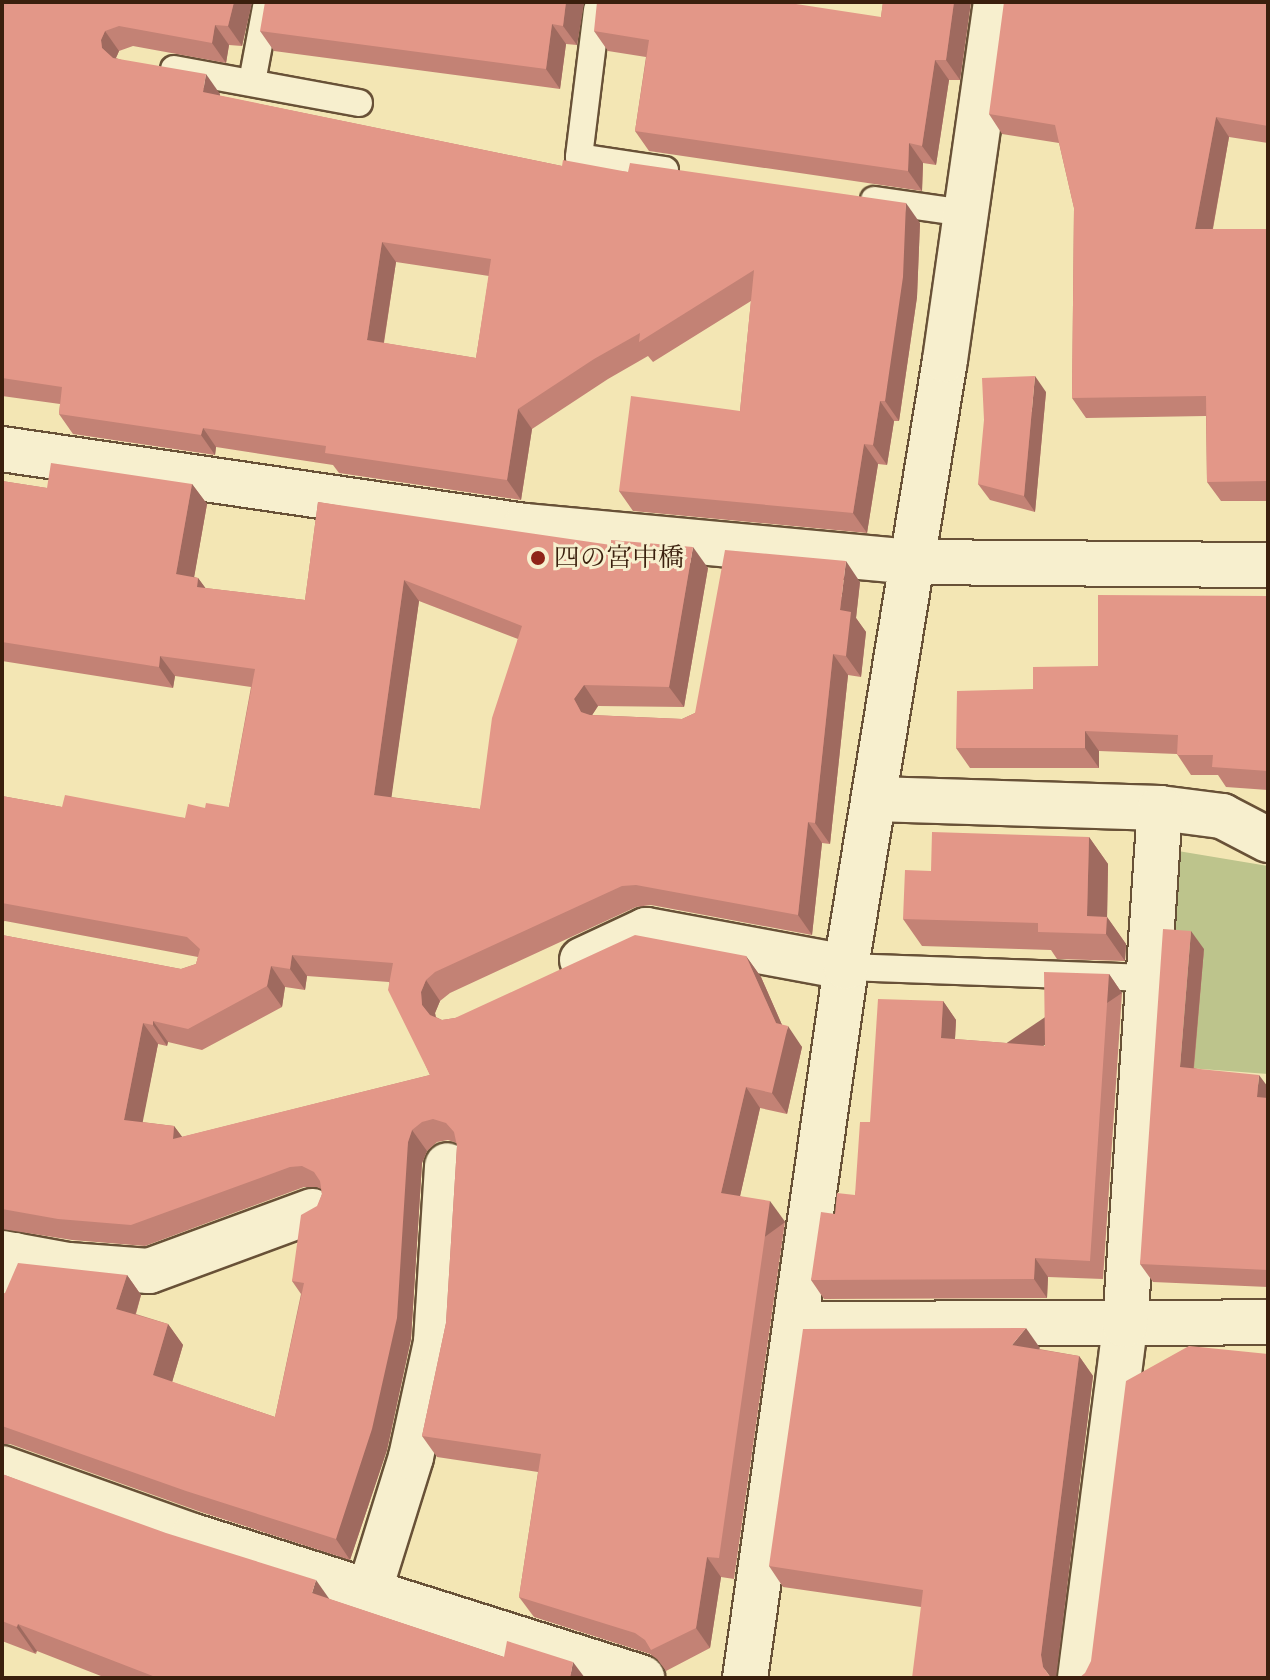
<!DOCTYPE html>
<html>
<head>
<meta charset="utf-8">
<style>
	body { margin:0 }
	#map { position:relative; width:1270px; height:1680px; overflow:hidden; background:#f3e6b4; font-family:"EB Garamond","Noto Serif JP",serif }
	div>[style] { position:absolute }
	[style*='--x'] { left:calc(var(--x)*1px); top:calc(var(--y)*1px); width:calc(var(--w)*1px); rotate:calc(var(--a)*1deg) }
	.green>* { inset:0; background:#bdc48c }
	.roads { filter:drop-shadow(2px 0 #685137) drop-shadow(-2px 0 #685137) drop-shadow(0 2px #685137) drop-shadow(0 -2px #685137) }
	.lane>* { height:26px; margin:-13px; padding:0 13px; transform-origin:13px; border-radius:13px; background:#f7efce }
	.street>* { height:44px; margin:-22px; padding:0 22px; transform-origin:22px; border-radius:22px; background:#f7efce }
	.wall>* { inset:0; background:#c38275 }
	.shaded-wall>* { inset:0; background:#9f6a5f; transform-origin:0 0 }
	.building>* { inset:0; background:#e39788 }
	.dots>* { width:22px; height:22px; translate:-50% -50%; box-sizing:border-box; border:4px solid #f7efce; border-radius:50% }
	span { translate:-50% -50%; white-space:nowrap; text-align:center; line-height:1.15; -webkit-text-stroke:6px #f7efce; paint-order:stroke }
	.poi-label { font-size:26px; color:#3a1f0d }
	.left { translate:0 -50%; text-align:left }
	.frame { position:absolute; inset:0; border:4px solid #3a1f0d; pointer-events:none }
</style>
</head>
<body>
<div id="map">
	<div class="green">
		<div style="clip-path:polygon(1178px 851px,1268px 866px,1268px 1074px,1161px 1066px)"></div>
	</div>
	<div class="roads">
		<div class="lane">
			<div style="--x:597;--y:10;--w:148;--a:97"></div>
			<div style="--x:579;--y:157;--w:87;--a:8.6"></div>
			<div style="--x:174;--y:69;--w:188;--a:10.4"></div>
			<div style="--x:252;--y:82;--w:81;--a:-79.4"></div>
			<div style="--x:874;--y:200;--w:92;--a:8.1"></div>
			<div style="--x:846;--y:967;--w:303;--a:2.1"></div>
		</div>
		<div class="street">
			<div style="--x:2;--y:449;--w:529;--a:8.38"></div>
			<div style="--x:525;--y:526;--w:390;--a:5.3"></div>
			<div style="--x:913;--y:562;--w:355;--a:0.5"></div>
			<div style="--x:875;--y:799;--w:285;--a:1.8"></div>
			<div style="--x:1160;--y:808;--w:63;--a:7.4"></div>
			<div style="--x:1222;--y:816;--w:52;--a:27.6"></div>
			<div style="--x:582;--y:960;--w:71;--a:-25.1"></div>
			<div style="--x:646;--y:930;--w:203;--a:10.5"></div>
			<div style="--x:2;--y:1253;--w:68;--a:10.2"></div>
			<div style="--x:69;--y:1265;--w:80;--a:4.3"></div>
			<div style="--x:149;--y:1271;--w:174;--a:-20.2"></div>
			<div style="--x:2;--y:1296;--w:43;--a:-72.4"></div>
			<div style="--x:796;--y:1324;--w:472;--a:-0.2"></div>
			<div style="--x:2;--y:1468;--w:203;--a:19.6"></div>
			<div style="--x:193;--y:1536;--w:471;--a:17.5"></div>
			<div style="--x:369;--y:1592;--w:141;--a:-72.7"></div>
			<div style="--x:411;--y:1457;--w:118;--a:-77.7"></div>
			<div style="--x:436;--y:1342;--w:177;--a:-86.4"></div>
			<div style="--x:745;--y:1678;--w:718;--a:-81.92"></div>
			<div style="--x:846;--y:967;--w:615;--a:-80.74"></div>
			<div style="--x:945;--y:360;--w:362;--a:-81.9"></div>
			<div style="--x:1080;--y:1678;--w:356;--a:-82.7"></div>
			<div style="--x:1125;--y:1325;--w:518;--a:-86.13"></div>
		</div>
	</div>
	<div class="wall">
		<div style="clip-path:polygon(evenodd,2px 2px,252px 2px,242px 46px,229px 45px,226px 63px,133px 46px,119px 51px,116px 58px,220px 94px,220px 96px,562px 166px,628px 172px,920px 223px,917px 297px,899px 421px,894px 421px,887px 465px,878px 464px,867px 533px,633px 511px,619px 491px,740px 411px,751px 301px,653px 362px,648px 356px,608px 379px,532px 429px,521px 500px,339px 473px,333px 465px,216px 447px,215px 455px,73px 434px,59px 414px,60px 404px,2px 396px,2px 2px,396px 262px,489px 276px,476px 358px,384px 343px,396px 262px)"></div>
		<div style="clip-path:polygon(584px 2px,577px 45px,566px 44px,560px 89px,274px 51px,260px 31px)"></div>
		<div style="clip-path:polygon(883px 2px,971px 2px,960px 80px,949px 80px,936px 165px,923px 163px,922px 191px,649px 151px,635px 131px,646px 57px,608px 51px,594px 31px,881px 17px)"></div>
		<div style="clip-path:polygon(1268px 2px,1268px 143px,1229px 137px,1213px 229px,1268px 229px,1268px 501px,1221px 501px,1207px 482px,1206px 416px,1086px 418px,1072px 398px,1074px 208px,1059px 143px,1002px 134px,989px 114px)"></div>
		<div style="clip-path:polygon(1046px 392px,1035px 512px,990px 500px,978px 484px)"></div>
		<div style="clip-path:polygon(evenodd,2px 481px,47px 488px,192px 484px,207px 504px,194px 577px,198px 578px,205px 588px,305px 600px,318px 502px,708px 568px,684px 707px,598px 706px,592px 715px,682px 719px,695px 713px,860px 582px,856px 618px,866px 632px,861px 677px,848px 675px,830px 844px,822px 843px,812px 935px,651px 905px,636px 907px,450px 993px,440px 1001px,435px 1013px,436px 1017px,442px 1020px,455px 1018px,746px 956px,761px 977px,782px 1025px,802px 1047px,787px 1114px,760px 1108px,740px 1196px,785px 1222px,734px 1579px,721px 1577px,710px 1648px,666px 1671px,657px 1659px,650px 1654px,534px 1617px,519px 1597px,538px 1472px,437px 1457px,422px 1436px,446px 1323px,457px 1146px,457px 1143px,448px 1140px,437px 1142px,427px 1151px,422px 1163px,411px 1339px,387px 1450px,350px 1560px,201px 1512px,10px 1444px,2px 1444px,2px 1294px,127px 1275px,141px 1295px,136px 1314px,168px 1324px,183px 1345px,172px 1382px,275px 1417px,301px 1294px,292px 1281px,322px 1194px,321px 1189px,317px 1187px,304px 1187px,145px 1246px,72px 1240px,2px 1229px,2px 935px,181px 969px,196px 964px,198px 957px,5px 921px,2px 922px,2px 796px,62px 807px,185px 818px,205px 808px,229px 807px,251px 687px,175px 676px,173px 688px,2px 661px,2px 481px,419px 601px,518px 639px,480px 809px,391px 797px,419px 601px,2px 481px,307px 976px,389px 982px,430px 1075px,182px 1137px,174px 1126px,142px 1122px,158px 1044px,167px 1046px,168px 1042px,202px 1050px,282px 1007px,285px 987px,305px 990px,307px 976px)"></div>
		<div style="clip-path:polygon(1268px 596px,1268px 790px,1226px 787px,1218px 775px,1191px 775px,1177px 754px,1099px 751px,1099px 768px,970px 768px,956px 748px,1033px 689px,1098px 666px)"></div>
		<div style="clip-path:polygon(1089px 837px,1108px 864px,1107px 917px,1126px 944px,1125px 961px,1057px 959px,1051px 950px,922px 946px,903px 919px,931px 871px)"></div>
		<div style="clip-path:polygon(1204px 949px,1194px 1068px,1268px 1087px,1268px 1287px,1153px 1282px,1140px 1264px)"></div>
		<div style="clip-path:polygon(1109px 974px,1122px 993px,1103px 1279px,1048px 1277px,1047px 1298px,824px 1299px,811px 1280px,835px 1214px,855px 1195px,870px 1122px,943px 1001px,956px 1020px,955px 1039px,1045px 1046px)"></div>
		<div style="clip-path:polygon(1040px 1348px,1039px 1349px,1079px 1356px,1093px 1376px,1055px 1675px,921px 1607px,783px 1587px,769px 1566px)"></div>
		<div style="clip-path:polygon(2px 1474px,329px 1599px,504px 1657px,585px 1678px,106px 1678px,37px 1651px,36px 1654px,2px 1641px)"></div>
	</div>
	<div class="shaded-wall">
		<div style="clip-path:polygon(234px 2px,252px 2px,242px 46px,228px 26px)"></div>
		<div style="clip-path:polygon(566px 2px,584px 2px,577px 45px,563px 26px)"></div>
		<div style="clip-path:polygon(954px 2px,971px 2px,960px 80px,946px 60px)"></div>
		<div style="clip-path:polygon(552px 24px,566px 44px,560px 89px,546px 69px)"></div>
		<div style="clip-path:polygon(215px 25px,229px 45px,226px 63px,212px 43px)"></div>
		<div style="clip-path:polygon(105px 31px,119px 51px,115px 60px,102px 48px,101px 40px)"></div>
		<div style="clip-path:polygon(935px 60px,949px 80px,936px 165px,922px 146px)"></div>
		<div style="clip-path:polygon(206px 74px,220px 94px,217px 112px,203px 92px)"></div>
		<div style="clip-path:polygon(1216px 117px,1229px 137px,1209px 249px,1195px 229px)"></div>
		<div style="clip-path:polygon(909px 143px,923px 163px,922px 191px,908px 171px)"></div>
		<div style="clip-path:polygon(906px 203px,920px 223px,917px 297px,899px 421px,885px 401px)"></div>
		<div style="clip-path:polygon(382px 242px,396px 262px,381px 360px,367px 340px)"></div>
		<div style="clip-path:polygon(1035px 376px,1046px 392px,1035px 512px,1024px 496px)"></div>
		<div style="clip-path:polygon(880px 401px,894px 421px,887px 465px,873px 445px)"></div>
		<div style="clip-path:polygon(518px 409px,532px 429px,521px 500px,507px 480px)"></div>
		<div style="clip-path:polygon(203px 428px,216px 447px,215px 455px,201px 435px)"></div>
		<div style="clip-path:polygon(864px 444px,878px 464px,867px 533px,853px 513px)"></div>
		<div style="clip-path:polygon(192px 484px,207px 504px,191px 595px,176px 574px)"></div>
		<div style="clip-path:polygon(693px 547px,708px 568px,684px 707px,669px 687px)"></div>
		<div style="clip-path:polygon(846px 561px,860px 582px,856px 618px,866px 632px,861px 677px,846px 656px,840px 610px)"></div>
		<div style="clip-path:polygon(198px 578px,213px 598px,197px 587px)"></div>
		<div style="clip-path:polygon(404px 580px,419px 601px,389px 815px,374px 795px)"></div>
		<div style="clip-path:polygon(833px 654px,848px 675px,830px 844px,815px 823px)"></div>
		<div style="clip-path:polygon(160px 656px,175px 676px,173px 688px,159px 667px)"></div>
		<div style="clip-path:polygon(584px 685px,598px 706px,589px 720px,581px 712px,574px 699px)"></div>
		<div style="clip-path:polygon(1085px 731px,1099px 751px,1099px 768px,1085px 748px)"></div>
		<div style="clip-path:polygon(808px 822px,822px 843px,812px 935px,798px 915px)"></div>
		<div style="clip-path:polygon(1089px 837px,1108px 864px,1107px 921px,1107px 917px,1126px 944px,1125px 961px,1106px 934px,1087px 916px)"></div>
		<div style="clip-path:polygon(1191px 931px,1204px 949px,1192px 1085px,1180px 1067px)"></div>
		<div style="clip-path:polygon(292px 955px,307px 976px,305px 990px,290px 969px)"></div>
		<div style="clip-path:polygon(746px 956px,761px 977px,786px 1034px,788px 1026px,802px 1047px,787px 1114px,772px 1093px,776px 1023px)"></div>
		<div style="clip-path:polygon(271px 966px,285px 987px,282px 1007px,267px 986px)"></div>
		<div style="left:1109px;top:974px;width:23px;height:288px;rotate:56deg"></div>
		<div style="clip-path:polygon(426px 980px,440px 1001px,435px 1013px,437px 1026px,422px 1005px,421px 992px)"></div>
		<div style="clip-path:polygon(943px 1001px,956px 1020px,954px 1056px,941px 1038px)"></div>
		<div style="clip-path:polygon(153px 1021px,168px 1042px,167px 1046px,153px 1025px)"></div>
		<div style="clip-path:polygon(143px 1023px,158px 1044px,139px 1141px,124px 1120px)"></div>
		<div style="clip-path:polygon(1259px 1075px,1268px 1087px,1268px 1113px,1257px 1097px)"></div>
		<div style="clip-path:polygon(746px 1087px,760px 1108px,736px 1214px,721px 1193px)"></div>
		<div style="clip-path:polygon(174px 1126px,189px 1146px,173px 1139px)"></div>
		<div style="clip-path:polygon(412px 1130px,427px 1151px,422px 1163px,411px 1339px,387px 1450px,350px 1560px,336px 1539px,408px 1142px)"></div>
		<div style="left:770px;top:1201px;width:26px;height:361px;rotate:54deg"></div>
		<div style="clip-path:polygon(1035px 1258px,1048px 1277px,1047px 1298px,1034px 1279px)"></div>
		<div style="clip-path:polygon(127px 1275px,141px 1295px,131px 1329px,116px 1309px)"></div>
		<div style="clip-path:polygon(168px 1324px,183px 1345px,168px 1396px,153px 1375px)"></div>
		<div style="clip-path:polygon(1026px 1328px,1040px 1348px,1026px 1365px,1012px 1345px)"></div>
		<div style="clip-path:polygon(1079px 1356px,1093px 1376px,1056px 1678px,1051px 1678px,1043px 1667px,1041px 1655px)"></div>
		<div style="clip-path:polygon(707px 1557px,721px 1577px,710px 1648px,696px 1628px)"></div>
		<div style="clip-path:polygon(316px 1580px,335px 1607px,312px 1593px)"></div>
		<div style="left:18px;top:1624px;width:33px;height:3px;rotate:55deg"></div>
		<div style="clip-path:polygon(573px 1662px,585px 1678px,570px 1678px)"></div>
	</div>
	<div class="building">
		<div style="clip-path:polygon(evenodd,2px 2px,234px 2px,228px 26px,215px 25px,212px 43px,119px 26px,105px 31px,101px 40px,102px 48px,113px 58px,206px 74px,203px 92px,562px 166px,563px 160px,628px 172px,630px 163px,906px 203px,903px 277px,885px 401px,880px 401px,873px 445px,864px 444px,853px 513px,619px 491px,631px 396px,740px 411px,754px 270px,639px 342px,640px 333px,594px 359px,518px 409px,507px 480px,325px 453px,326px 446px,203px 428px,201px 435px,59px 414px,62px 387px,2px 378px,2px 2px,382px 242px,491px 259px,476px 358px,367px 340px,382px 242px)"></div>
		<div style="clip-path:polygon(265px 2px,566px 2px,563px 26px,552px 24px,546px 69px,260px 31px)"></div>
		<div style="clip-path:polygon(597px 2px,783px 2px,881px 17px,883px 2px,954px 2px,946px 60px,935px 60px,922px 146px,909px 143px,908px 171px,635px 131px,649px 40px,594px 31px)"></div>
		<div style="clip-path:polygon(1004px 2px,1268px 2px,1268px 126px,1216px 117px,1195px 229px,1268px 229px,1268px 481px,1207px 482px,1206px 396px,1072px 398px,1074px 208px,1055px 125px,989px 114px)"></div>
		<div style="clip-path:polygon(1035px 376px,1024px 496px,978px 484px,984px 420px,982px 378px)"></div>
		<div style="clip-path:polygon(evenodd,51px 463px,192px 484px,176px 574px,198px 578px,197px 587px,305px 600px,318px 502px,611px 545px,611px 540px,693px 547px,669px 687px,584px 685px,574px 699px,581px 712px,590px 715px,682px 719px,695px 713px,725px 550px,846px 561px,840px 610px,851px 612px,846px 656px,833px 654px,815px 823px,808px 822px,798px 915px,636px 885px,622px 886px,435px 972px,426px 980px,421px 992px,422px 1005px,430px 1015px,442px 1020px,455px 1018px,635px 935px,746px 956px,776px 1023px,788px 1026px,772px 1093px,746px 1087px,721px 1193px,770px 1201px,719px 1558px,707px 1557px,696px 1628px,651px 1650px,645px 1640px,635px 1633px,519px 1597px,541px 1454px,422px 1436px,446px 1323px,457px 1146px,454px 1132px,446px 1123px,433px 1119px,422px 1122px,412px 1130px,408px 1142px,397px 1318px,372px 1429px,336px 1539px,186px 1491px,2px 1426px,2px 1294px,5px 1293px,18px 1263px,127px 1275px,116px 1309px,168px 1324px,153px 1375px,275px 1417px,304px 1283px,292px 1281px,301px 1215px,317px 1206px,322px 1194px,320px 1181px,314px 1172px,302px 1166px,290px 1167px,131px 1225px,58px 1219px,2px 1209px,2px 935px,181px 969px,196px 964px,200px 949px,187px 937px,2px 903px,2px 796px,62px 807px,65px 795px,185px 818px,188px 804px,205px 808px,206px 803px,229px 807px,255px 669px,160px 656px,159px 667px,2px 642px,2px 481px,47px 488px,51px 463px,404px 580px,522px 626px,492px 718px,480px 809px,374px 795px,404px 580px,51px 463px,292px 955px,393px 963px,388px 990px,430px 1075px,173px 1139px,174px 1126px,124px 1120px,143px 1023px,153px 1025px,153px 1021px,188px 1029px,267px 986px,271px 966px,290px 969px,292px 955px)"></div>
		<div style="clip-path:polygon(1098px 595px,1268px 596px,1268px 771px,1212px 767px,1213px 755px,1177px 755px,1178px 735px,1085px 731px,1085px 748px,956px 748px,957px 691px,1033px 689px,1033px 667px,1098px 666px)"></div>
		<div style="clip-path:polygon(932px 832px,1089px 837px,1087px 916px,1107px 917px,1106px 934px,1038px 932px,1038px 923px,903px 919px,905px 870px,931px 871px)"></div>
		<div style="clip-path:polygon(1163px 929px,1191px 931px,1180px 1067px,1259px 1075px,1257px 1097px,1268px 1098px,1268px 1270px,1140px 1264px)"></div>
		<div style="clip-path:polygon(1044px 972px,1109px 974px,1090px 1261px,1035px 1258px,1034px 1279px,811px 1280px,821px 1212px,835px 1214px,837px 1193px,855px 1195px,860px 1122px,870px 1122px,878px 999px,943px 1001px,941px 1038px,1045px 1046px)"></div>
		<div style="clip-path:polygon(1026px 1328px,1012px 1345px,1079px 1356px,1041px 1655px,1043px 1667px,1050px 1677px,1052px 1678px,912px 1678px,923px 1590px,769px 1566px,803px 1329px)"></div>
		<div style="clip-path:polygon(1189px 1346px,1268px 1354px,1268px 1678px,1079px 1678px,1085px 1673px,1091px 1661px,1126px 1381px)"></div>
		<div style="clip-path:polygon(2px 1474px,166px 1533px,316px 1580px,312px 1593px,504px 1657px,507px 1641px,573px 1662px,570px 1678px,158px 1678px,18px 1624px,17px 1627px,2px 1621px)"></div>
	</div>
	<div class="dots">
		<div style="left:538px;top:558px;background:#8f2418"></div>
	</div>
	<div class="poi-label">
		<span class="left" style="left:554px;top:558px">四の宮中橋</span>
	</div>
	<div class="frame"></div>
</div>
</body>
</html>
